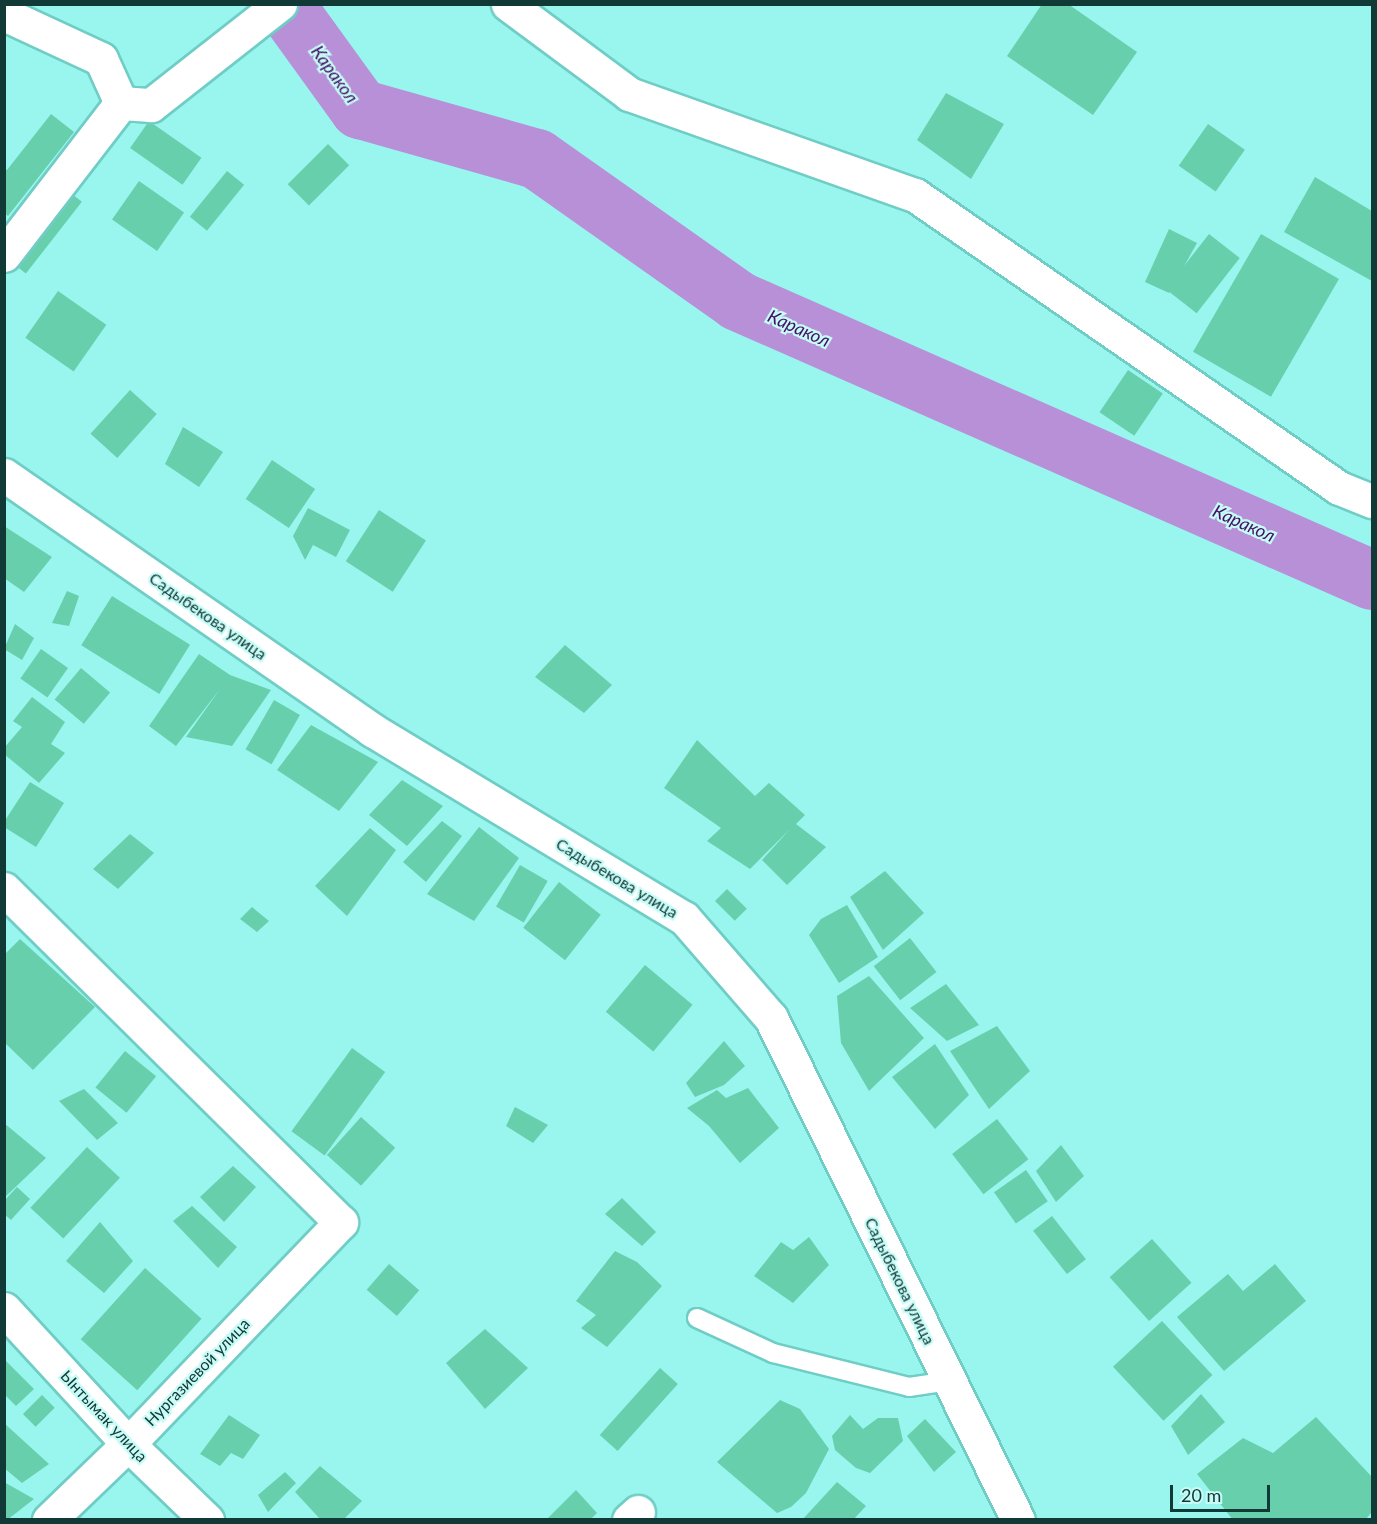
<!DOCTYPE html>
<html>
<head>
<meta charset="utf-8">
<style>
	body { margin:0 }
	#map { position:relative; width:1377px; height:1524px; overflow:hidden; background:#99f6ee; font-family:Lato,sans-serif }
	div>[style] { position:absolute }
	[style*='--x'] { left:calc(var(--x)*1px); top:calc(var(--y)*1px); width:calc(var(--w)*1px); rotate:calc(var(--a)*1deg) }
	.river>* { height:60px; margin:-30px; padding:0 30px; transform-origin:30px; border-radius:30px; background:#b790d8 }
	.building>* { inset:0; background:#68cfac; transform-origin:0 0 }
	.roads { filter:drop-shadow(2px 0 #70cdc5) drop-shadow(-2px 0 #70cdc5) drop-shadow(0 2px #70cdc5) drop-shadow(0 -2px #70cdc5) }
	.service>* { height:18px; margin:-9px; padding:0 9px; transform-origin:9px; border-radius:9px; background:#fff }
	.minor>* { height:33px; margin:-16.5px; padding:0 16.5px; transform-origin:16.5px; border-radius:16.5px; background:#fff }
	span { translate:-50% -50%; white-space:nowrap; text-align:center; line-height:1.15; -webkit-text-stroke:4.5px #c7fbf6; paint-order:stroke }
	.street-label { font-size:16px; color:#113936 }
	.water-label { font-size:18px; color:#450e65; font-style:italic }
	.frame { position:absolute; inset:0; border:6px solid #113936; pointer-events:none }
	.scale { position:absolute; left:1170px; top:1485px; width:100px; height:27px; box-sizing:border-box; border:3px solid #113936; border-top:0; padding-left:8px; font-size:18px; line-height:21px; white-space:nowrap; color:#113936; -webkit-text-stroke:4px #c7fbf6; paint-order:stroke }
</style>
</head>
<body>
<div id="map">
	<div class="river">
		<div style="--x:284;--y:4;--w:130;--a:54.1"></div>
		<div style="--x:360;--y:109;--w:184;--a:15.8"></div>
		<div style="--x:537;--y:159;--w:246;--a:35.2"></div>
		<div style="--x:738;--y:301;--w:693;--a:23.75"></div>
	</div>
	<div class="building">
		<div style="clip-path:polygon(1042px 4px,1068px 4px,1137px 52px,1093px 115px,1007px 56px)"></div>
		<div style="clip-path:polygon(946px 93px,1004px 124px,971px 179px,917px 140px)"></div>
		<div style="clip-path:polygon(51px 114px,74px 132px,8px 216px,4px 213px,4px 168px,7px 170px)"></div>
		<div style="left:149px;top:121px;width:64px;height:33px;rotate:35deg"></div>
		<div style="left:1208px;top:124px;width:45px;height:51px;rotate:35deg"></div>
		<div style="left:328px;top:144px;width:30px;height:57px;rotate:45deg"></div>
		<div style="left:227px;top:171px;width:22px;height:59px;rotate:39deg"></div>
		<div style="clip-path:polygon(1315px 177px,1372px 211px,1372px 281px,1284px 232px)"></div>
		<div style="left:139px;top:181px;width:55px;height:47px;rotate:35deg"></div>
		<div style="left:63px;top:187px;width:24px;height:91px;rotate:38deg"></div>
		<div style="clip-path:polygon(1169px 229px,1197px 243px,1169px 293px,1145px 282px)"></div>
		<div style="left:1209px;top:234px;width:39px;height:70px;rotate:38deg"></div>
		<div style="left:1261px;top:234px;width:90px;height:136px;rotate:30deg"></div>
		<div style="left:58px;top:291px;width:59px;height:57px;rotate:35deg"></div>
		<div style="left:1128px;top:370px;width:42px;height:51px;rotate:34deg"></div>
		<div style="left:130px;top:390px;width:36px;height:59px;rotate:42deg"></div>
		<div style="clip-path:polygon(183px 427px,223px 452px,199px 487px,165px 464px)"></div>
		<div style="left:272px;top:460px;width:52px;height:47px;rotate:34deg"></div>
		<div style="clip-path:polygon(308px 508px,350px 530px,336px 557px,313px 545px,305px 560px,293px 536px)"></div>
		<div style="left:379px;top:510px;width:56px;height:61px;rotate:33deg"></div>
		<div style="clip-path:polygon(4px 526px,52px 557px,24px 592px,4px 578px)"></div>
		<div style="clip-path:polygon(67px 591px,79px 596px,69px 626px,52px 623px)"></div>
		<div style="left:112px;top:596px;width:92px;height:58px;rotate:32deg"></div>
		<div style="clip-path:polygon(15px 624px,34px 638px,22px 660px,4px 649px)"></div>
		<div style="clip-path:polygon(565px 645px,612px 685px,584px 713px,535px 677px)"></div>
		<div style="left:41px;top:649px;width:33px;height:36px;rotate:35deg"></div>
		<div style="clip-path:polygon(199px 654px,230px 675px,271px 690px,232px 746px,186px 737px,220px 689px,176px 746px,149px 726px)"></div>
		<div style="left:81px;top:668px;width:38px;height:41px;rotate:40deg"></div>
		<div style="clip-path:polygon(32px 697px,65px 722px,51px 744px,65px 753px,39px 783px,4px 754px,4px 748px,22px 727px,13px 721px)"></div>
		<div style="left:274px;top:700px;width:30px;height:57px;rotate:30deg"></div>
		<div style="clip-path:polygon(311px 725px,378px 762px,339px 811px,277px 770px)"></div>
		<div style="clip-path:polygon(697px 740px,755px 796px,769px 783px,805px 815px,796px 824px,826px 847px,787px 885px,762px 860px,790px 829px,750px 869px,707px 841px,721px 828px,664px 788px)"></div>
		<div style="clip-path:polygon(402px 780px,443px 806px,407px 846px,369px 815px)"></div>
		<div style="clip-path:polygon(30px 782px,64px 803px,36px 847px,4px 827px,4px 822px)"></div>
		<div style="clip-path:polygon(442px 821px,462px 836px,426px 882px,403px 862px)"></div>
		<div style="clip-path:polygon(479px 827px,519px 858px,474px 921px,427px 894px)"></div>
		<div style="clip-path:polygon(370px 828px,396px 850px,347px 916px,315px 886px)"></div>
		<div style="clip-path:polygon(130px 834px,154px 853px,118px 889px,93px 869px)"></div>
		<div style="left:520px;top:865px;width:32px;height:48px;rotate:30deg"></div>
		<div style="clip-path:polygon(885px 871px,924px 913px,883px 950px,850px 897px)"></div>
		<div style="left:559px;top:882px;width:53px;height:58px;rotate:38deg"></div>
		<div style="left:727px;top:889px;width:28px;height:17px;rotate:45deg"></div>
		<div style="clip-path:polygon(847px 905px,878px 957px,839px 983px,809px 935px,821px 919px)"></div>
		<div style="clip-path:polygon(252px 907px,269px 921px,257px 932px,240px 919px)"></div>
		<div style="left:910px;top:938px;width:43px;height:46px;rotate:52deg"></div>
		<div style="clip-path:polygon(20px 939px,95px 1007px,33px 1070px,4px 1042px,4px 955px)"></div>
		<div style="left:645px;top:965px;width:62px;height:61px;rotate:40deg"></div>
		<div style="clip-path:polygon(869px 976px,924px 1038px,869px 1091px,841px 1043px,837px 996px)"></div>
		<div style="clip-path:polygon(946px 984px,979px 1025px,947px 1041px,910px 1008px)"></div>
		<div style="clip-path:polygon(997px 1026px,1030px 1071px,989px 1109px,950px 1051px)"></div>
		<div style="clip-path:polygon(724px 1041px,745px 1066px,724px 1085px,695px 1097px,686px 1083px)"></div>
		<div style="clip-path:polygon(935px 1044px,969px 1095px,935px 1129px,892px 1077px)"></div>
		<div style="left:352px;top:1048px;width:41px;height:103px;rotate:36deg"></div>
		<div style="left:125px;top:1051px;width:40px;height:47px;rotate:39deg"></div>
		<div style="clip-path:polygon(748px 1088px,779px 1128px,740px 1163px,709px 1126px,687px 1108px,717px 1090px,726px 1098px)"></div>
		<div style="clip-path:polygon(84px 1089px,118px 1123px,97px 1140px,59px 1101px)"></div>
		<div style="clip-path:polygon(515px 1107px,548px 1125px,533px 1143px,506px 1126px)"></div>
		<div style="left:361px;top:1117px;width:46px;height:51px;rotate:42deg"></div>
		<div style="left:997px;top:1119px;width:51px;height:57px;rotate:52deg"></div>
		<div style="clip-path:polygon(4px 1123px,46px 1158px,4px 1198px)"></div>
		<div style="clip-path:polygon(1061px 1145px,1084px 1176px,1056px 1202px,1036px 1171px)"></div>
		<div style="left:87px;top:1147px;width:45px;height:83px;rotate:43deg"></div>
		<div style="clip-path:polygon(233px 1166px,256px 1187px,224px 1222px,200px 1197px)"></div>
		<div style="left:1026px;top:1170px;width:38px;height:39px;rotate:55deg"></div>
		<div style="clip-path:polygon(17px 1187px,30px 1199px,11px 1220px,4px 1214px,4px 1201px)"></div>
		<div style="clip-path:polygon(622px 1198px,656px 1232px,642px 1246px,605px 1214px)"></div>
		<div style="clip-path:polygon(192px 1206px,237px 1247px,218px 1268px,173px 1221px)"></div>
		<div style="left:1052px;top:1216px;width:55px;height:24px;rotate:52deg"></div>
		<div style="clip-path:polygon(100px 1222px,133px 1261px,104px 1293px,66px 1261px)"></div>
		<div style="clip-path:polygon(809px 1237px,829px 1265px,793px 1303px,754px 1276px,781px 1242px,793px 1250px)"></div>
		<div style="left:1152px;top:1239px;width:59px;height:57px;rotate:48deg"></div>
		<div style="clip-path:polygon(615px 1251px,637px 1262px,662px 1286px,607px 1347px,581px 1328px,596px 1315px,576px 1301px)"></div>
		<div style="left:389px;top:1264px;width:40px;height:34px;rotate:41deg"></div>
		<div style="clip-path:polygon(1275px 1264px,1306px 1301px,1224px 1371px,1177px 1317px,1228px 1274px,1243px 1291px)"></div>
		<div style="left:145px;top:1268px;width:76px;height:96px;rotate:42deg"></div>
		<div style="left:1162px;top:1321px;width:74px;height:67px;rotate:47deg"></div>
		<div style="clip-path:polygon(485px 1329px,528px 1368px,485px 1409px,446px 1363px)"></div>
		<div style="clip-path:polygon(4px 1359px,34px 1389px,16px 1406px,4px 1394px)"></div>
		<div style="left:660px;top:1368px;width:24px;height:90px;rotate:42deg"></div>
		<div style="clip-path:polygon(1201px 1394px,1225px 1422px,1188px 1455px,1171px 1426px)"></div>
		<div style="left:42px;top:1395px;width:18px;height:27px;rotate:45deg"></div>
		<div style="clip-path:polygon(780px 1400px,800px 1409px,829px 1449px,806px 1493px,791px 1507px,777px 1513px,717px 1462px)"></div>
		<div style="clip-path:polygon(229px 1415px,260px 1435px,243px 1459px,231px 1453px,220px 1466px,200px 1454px)"></div>
		<div style="clip-path:polygon(850px 1415px,863px 1429px,878px 1418px,898px 1418px,903px 1441px,870px 1473px,856px 1468px,835px 1450px,832px 1436px)"></div>
		<div style="clip-path:polygon(1316px 1417px,1372px 1477px,1372px 1512px,1365px 1520px,1233px 1520px,1197px 1474px,1243px 1438px,1273px 1453px)"></div>
		<div style="clip-path:polygon(925px 1419px,956px 1452px,934px 1472px,907px 1436px)"></div>
		<div style="clip-path:polygon(4px 1423px,49px 1464px,22px 1483px,4px 1468px)"></div>
		<div style="clip-path:polygon(320px 1466px,362px 1501px,343px 1520px,321px 1520px,295px 1492px)"></div>
		<div style="clip-path:polygon(285px 1472px,296px 1483px,268px 1512px,258px 1495px)"></div>
		<div style="clip-path:polygon(4px 1482px,34px 1499px,7px 1520px,4px 1520px)"></div>
		<div style="clip-path:polygon(837px 1482px,866px 1506px,853px 1520px,802px 1520px)"></div>
		<div style="clip-path:polygon(576px 1490px,597px 1513px,590px 1520px,546px 1520px)"></div>
	</div>
	<div class="roads">
		<div class="service">
			<div style="--x:697;--y:1318;--w:84;--a:24.7"></div>
			<div style="--x:773;--y:1353;--w:140;--a:14"></div>
			<div style="--x:909;--y:1387;--w:40;--a:-8.5"></div>
		</div>
		<div class="minor">
			<div style="--x:508;--y:4;--w:151;--a:36.6"></div>
			<div style="--x:629;--y:94;--w:303;--a:19.5"></div>
			<div style="--x:915;--y:195;--w:515;--a:34.65"></div>
			<div style="--x:1339;--y:488;--w:35;--a:22"></div>
			<div style="--x:4;--y:14;--w:107;--a:24.9"></div>
			<div style="--x:101;--y:59;--w:48;--a:65.6"></div>
			<div style="--x:4;--y:255;--w:192;--a:-52.4"></div>
			<div style="--x:121;--y:103;--w:30;--a:4"></div>
			<div style="--x:151;--y:105;--w:164;--a:-38.1"></div>
			<div style="--x:4;--y:475;--w:448;--a:34.7"></div>
			<div style="--x:372;--y:730;--w:364;--a:31.1"></div>
			<div style="--x:684;--y:918;--w:133;--a:49"></div>
			<div style="--x:771;--y:1018;--w:559;--a:63.8"></div>
			<div style="--x:4;--y:889;--w:474;--a:44.7"></div>
			<div style="--x:341;--y:1222;--w:308;--a:133.8"></div>
			<div style="--x:128;--y:1444;--w:110;--a:136.1"></div>
			<div style="--x:4;--y:1309;--w:183;--a:47.4"></div>
			<div style="--x:128;--y:1444;--w:110;--a:43.9"></div>
			<div style="--x:629;--y:1520;--w:12;--a:-42"></div>
		</div>
	</div>
	<div class="street-label">
		<span style="left:208px;top:616px;rotate:35deg">Садыбекова улица</span>
		<span style="left:617px;top:878px;rotate:31deg">Садыбекова улица</span>
		<span style="left:900px;top:1281px;rotate:64deg">Садыбекова улица</span>
		<span style="left:197px;top:1372px;rotate:-46deg">Нургазиевой улица</span>
		<span style="left:104px;top:1416px;rotate:47deg">Ынтымак улица</span>
	</div>
	<div class="water-label">
		<span style="left:335px;top:74px;rotate:54deg">Каракол</span>
		<span style="left:799px;top:328px;rotate:24deg">Каракол</span>
		<span style="left:1244px;top:523px;rotate:24deg">Каракол</span>
	</div>
	<div class="frame"></div>
	<div class="scale">20 m</div>
</div>
</body>
</html>
